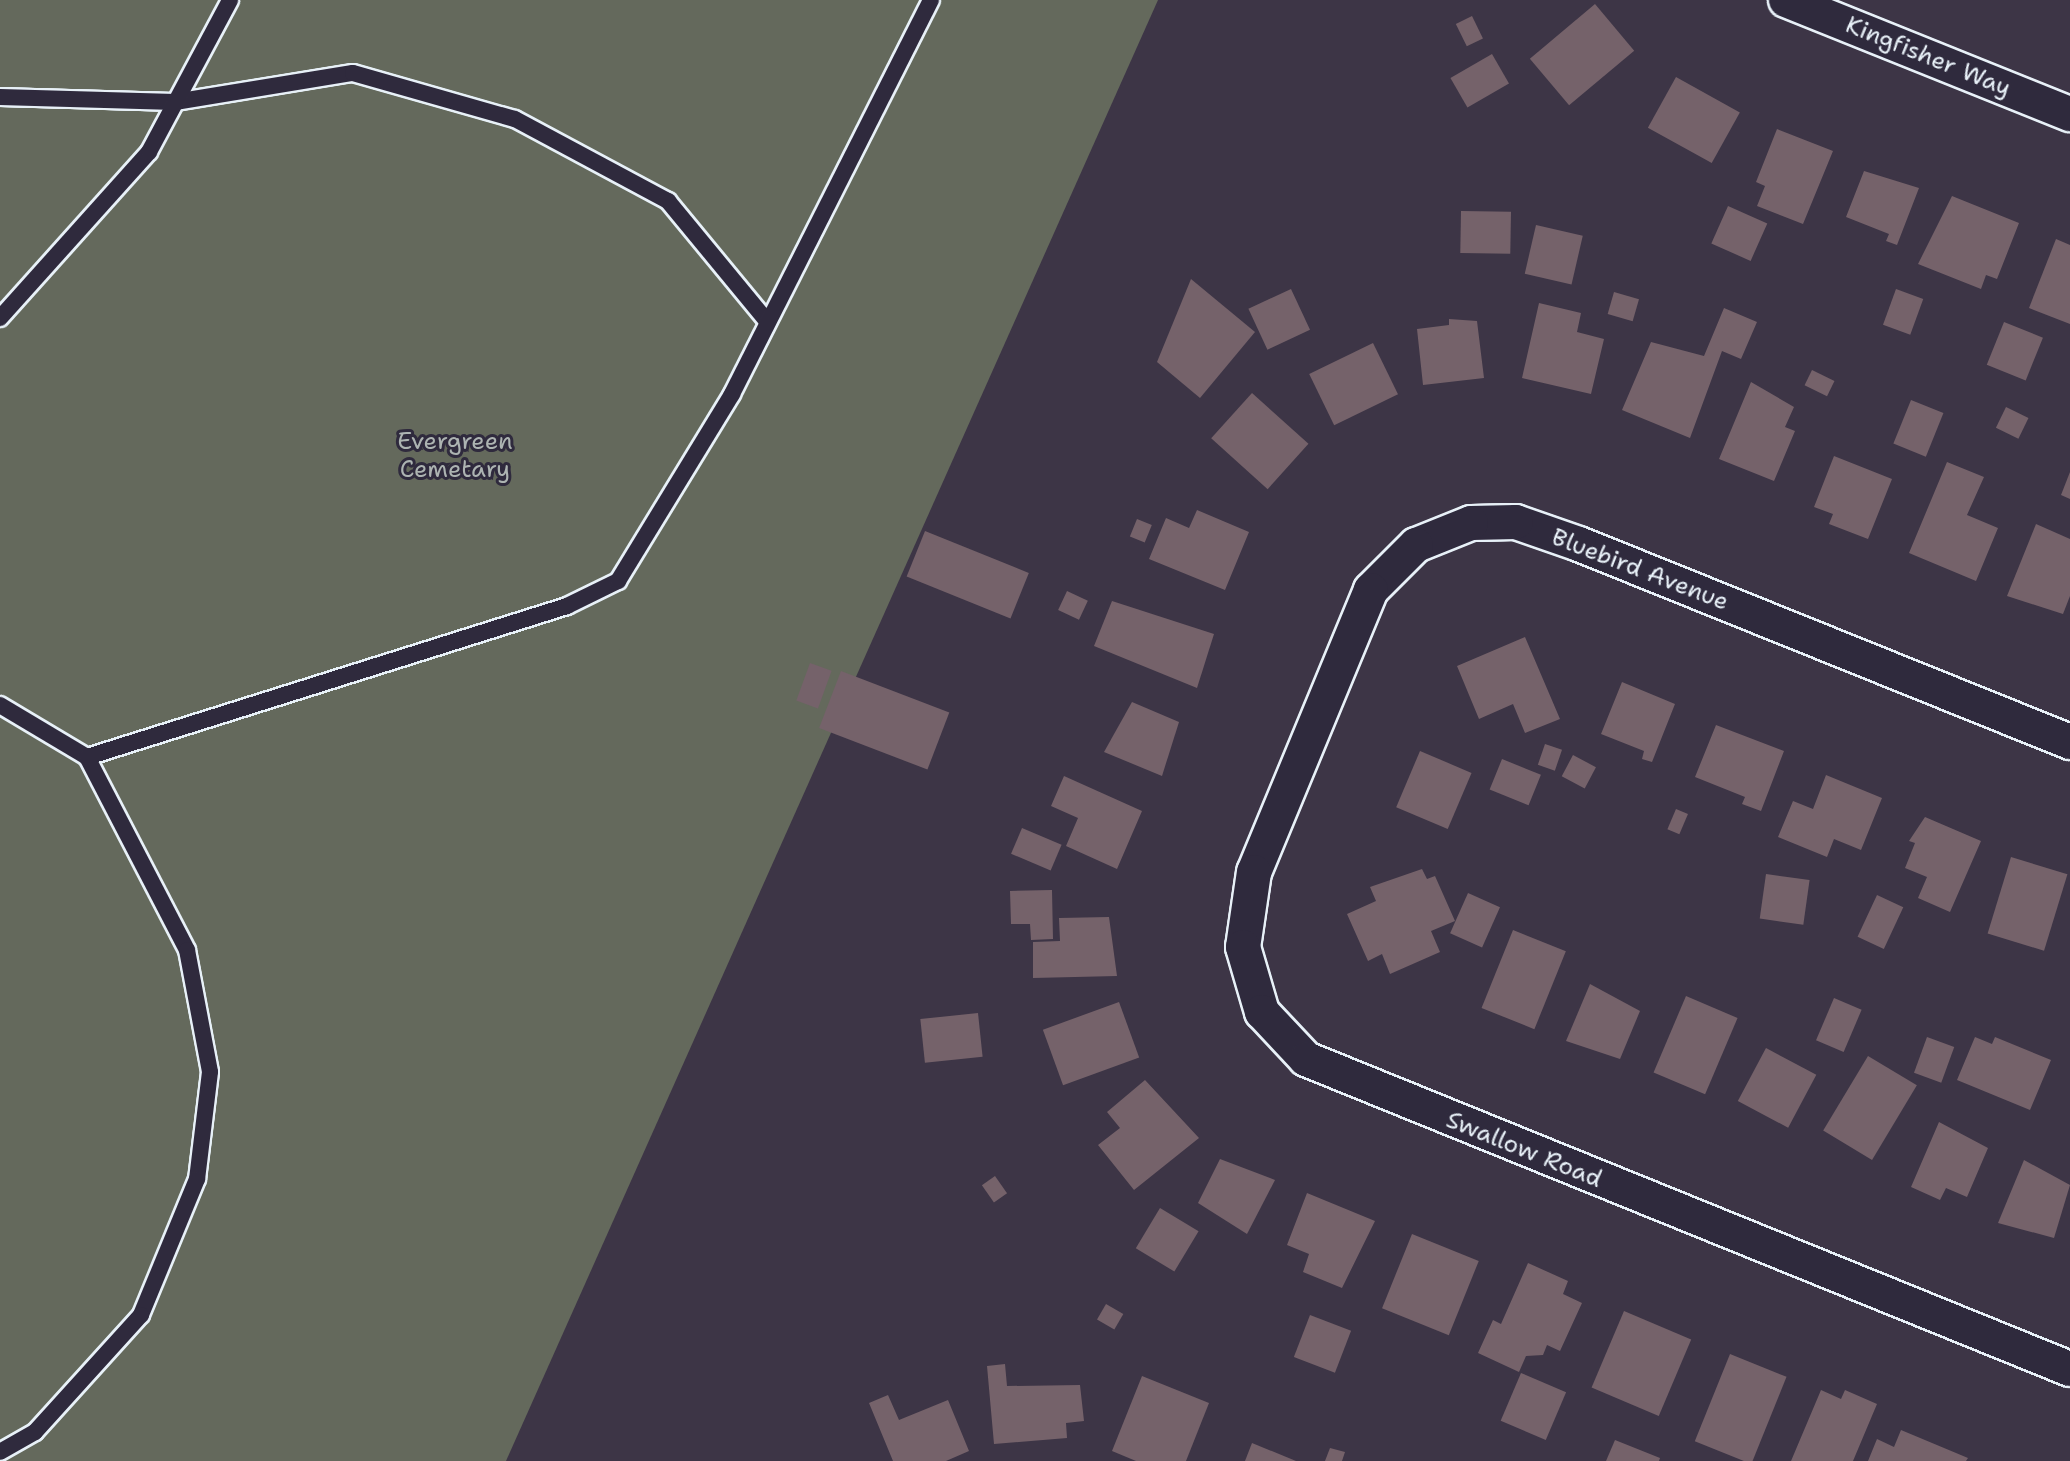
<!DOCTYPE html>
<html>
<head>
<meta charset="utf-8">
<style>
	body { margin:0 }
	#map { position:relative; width:2070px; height:1461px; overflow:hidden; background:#3d3546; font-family:"Shantell Sans",sans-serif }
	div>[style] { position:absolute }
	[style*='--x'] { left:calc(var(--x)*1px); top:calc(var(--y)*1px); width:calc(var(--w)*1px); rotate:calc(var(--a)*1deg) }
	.green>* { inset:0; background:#64695c }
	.building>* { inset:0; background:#75626a; transform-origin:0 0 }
	.roads { filter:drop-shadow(2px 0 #e8f1f8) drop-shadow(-2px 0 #e8f1f8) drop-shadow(0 2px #e8f1f8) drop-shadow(0 -2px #e8f1f8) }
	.lane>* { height:16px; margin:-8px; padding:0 8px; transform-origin:8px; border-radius:8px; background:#2f2a3d }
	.street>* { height:34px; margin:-17px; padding:0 17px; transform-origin:17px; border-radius:17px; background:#2f2a3d }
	span { translate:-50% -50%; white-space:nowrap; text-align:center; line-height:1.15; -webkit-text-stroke:6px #2f2a3d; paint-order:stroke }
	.street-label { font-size:24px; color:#e8f1f8 }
	.park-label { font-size:24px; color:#adb4b2 }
</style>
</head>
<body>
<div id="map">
	<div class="green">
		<div style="clip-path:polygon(0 0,1158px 0,506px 1461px,0 1461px)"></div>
	</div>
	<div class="building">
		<div style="left:1595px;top:4px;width:61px;height:85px;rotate:50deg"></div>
		<div style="left:1472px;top:16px;width:25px;height:18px;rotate:64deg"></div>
		<div style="left:1492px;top:54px;width:34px;height:48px;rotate:60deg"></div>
		<div style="left:1676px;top:77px;width:73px;height:58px;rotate:29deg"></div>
		<div style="clip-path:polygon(1777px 129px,1833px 151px,1803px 224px,1757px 206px,1765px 186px,1756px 182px)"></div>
		<div style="clip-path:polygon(1864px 171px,1919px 188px,1897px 245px,1886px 241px,1889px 234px,1846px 217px)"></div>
		<div style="clip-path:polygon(1952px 196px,2019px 223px,1997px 279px,1986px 275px,1981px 289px,1918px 264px)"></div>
		<div style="left:1728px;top:206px;width:43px;height:41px;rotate:24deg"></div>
		<div style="left:1461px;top:211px;width:50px;height:42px;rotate:1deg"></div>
		<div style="left:1536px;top:225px;width:48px;height:50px;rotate:13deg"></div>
		<div style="clip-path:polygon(2056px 239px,2070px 245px,2070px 324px,2029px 308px)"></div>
		<div style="clip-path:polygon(1191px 279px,1255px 332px,1200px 398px,1157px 362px)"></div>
		<div style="left:1291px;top:289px;width:45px;height:47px;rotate:65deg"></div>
		<div style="left:1896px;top:289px;width:29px;height:38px;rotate:20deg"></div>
		<div style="left:1614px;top:292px;width:26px;height:23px;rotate:16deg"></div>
		<div style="clip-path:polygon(1539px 303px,1581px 313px,1577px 332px,1604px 339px,1591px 394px,1522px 378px)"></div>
		<div style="clip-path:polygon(1724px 308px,1757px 322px,1741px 359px,1722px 351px,1690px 438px,1622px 410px,1651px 342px,1704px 356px)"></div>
		<div style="clip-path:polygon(1449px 319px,1477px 321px,1484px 378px,1423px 385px,1417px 329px,1449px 325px)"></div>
		<div style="left:2004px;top:322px;width:42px;height:46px;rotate:22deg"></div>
		<div style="left:1373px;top:343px;width:57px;height:71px;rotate:64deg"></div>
		<div style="left:1812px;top:370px;width:25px;height:17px;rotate:26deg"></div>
		<div style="clip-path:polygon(1751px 382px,1794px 407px,1785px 427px,1795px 431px,1774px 481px,1719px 459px)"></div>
		<div style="left:1252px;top:393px;width:76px;height:61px;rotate:42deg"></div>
		<div style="left:1911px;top:400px;width:35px;height:47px;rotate:22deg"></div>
		<div style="left:2006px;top:407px;width:25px;height:23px;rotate:26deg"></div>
		<div style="clip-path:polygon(1834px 456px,1892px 479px,1868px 539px,1829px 524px,1833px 514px,1814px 507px)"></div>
		<div style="clip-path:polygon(1947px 462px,1984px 477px,1967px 515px,1998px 528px,1976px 581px,1909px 553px)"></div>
		<div style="clip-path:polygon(2070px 472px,2070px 499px,2061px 495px)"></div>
		<div style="clip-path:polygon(1197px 510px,1249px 532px,1225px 590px,1149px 559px,1166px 518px,1189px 528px)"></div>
		<div style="left:1137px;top:519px;width:16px;height:19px;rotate:22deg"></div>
		<div style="clip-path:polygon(2036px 524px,2070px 539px,2070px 596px,2063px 614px,2007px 596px)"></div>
		<div style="left:925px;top:531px;width:112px;height:49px;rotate:22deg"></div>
		<div style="left:1067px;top:591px;width:23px;height:21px;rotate:25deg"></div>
		<div style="clip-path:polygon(1112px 601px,1214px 634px,1197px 688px,1094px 646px)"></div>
		<div style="clip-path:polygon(1525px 637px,1560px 719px,1525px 733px,1513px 704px,1479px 719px,1457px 666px)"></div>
		<div style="left:810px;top:663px;width:23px;height:40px;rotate:20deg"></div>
		<div style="left:841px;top:671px;width:116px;height:61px;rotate:21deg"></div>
		<div style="clip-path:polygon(1622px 682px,1675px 704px,1652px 762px,1642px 759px,1644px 751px,1601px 734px)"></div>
		<div style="clip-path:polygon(1132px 702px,1179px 722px,1162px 776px,1104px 752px)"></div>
		<div style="clip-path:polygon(1716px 725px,1784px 751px,1761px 811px,1742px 804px,1745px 797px,1695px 777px)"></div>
		<div style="left:1545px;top:744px;width:18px;height:22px;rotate:19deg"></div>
		<div style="left:1420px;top:751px;width:56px;height:61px;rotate:23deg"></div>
		<div style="left:1573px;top:755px;width:26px;height:24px;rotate:28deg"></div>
		<div style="left:1502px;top:759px;width:42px;height:33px;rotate:22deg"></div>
		<div style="clip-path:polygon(1826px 775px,1882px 798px,1861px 850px,1834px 839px,1827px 857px,1778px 837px,1793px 801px,1813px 809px)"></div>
		<div style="clip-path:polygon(1064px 776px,1142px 811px,1117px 869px,1066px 846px,1078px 818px,1051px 806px)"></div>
		<div style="left:1676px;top:809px;width:13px;height:22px;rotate:23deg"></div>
		<div style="clip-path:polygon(1925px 817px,1981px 841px,1950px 912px,1918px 898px,1927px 877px,1905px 868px,1915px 843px,1909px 841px)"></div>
		<div style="left:1022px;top:828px;width:43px;height:28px;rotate:23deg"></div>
		<div style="left:2011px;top:857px;width:59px;height:80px;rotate:17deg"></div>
		<div style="clip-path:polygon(1422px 869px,1427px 879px,1435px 876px,1455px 921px,1431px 931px,1440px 952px,1390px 974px,1382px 954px,1368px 961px,1347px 914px,1376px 901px,1370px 887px)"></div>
		<div style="left:1766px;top:874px;width:44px;height:45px;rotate:8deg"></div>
		<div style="clip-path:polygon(1052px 890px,1053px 939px,1031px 940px,1030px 924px,1011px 924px,1010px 891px)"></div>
		<div style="left:1468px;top:893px;width:35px;height:44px;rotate:24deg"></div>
		<div style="left:1877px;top:895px;width:29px;height:46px;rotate:25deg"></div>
		<div style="clip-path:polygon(1109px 917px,1117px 976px,1033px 978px,1033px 942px,1060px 941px,1059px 918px)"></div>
		<div style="left:1513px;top:930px;width:57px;height:84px;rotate:22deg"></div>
		<div style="clip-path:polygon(1590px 984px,1640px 1011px,1620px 1059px,1566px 1041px)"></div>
		<div style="left:1686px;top:996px;width:56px;height:83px;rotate:23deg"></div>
		<div style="left:1834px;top:998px;width:30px;height:46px;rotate:23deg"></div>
		<div style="left:1119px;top:1002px;width:59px;height:81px;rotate:70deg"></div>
		<div style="left:978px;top:1013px;width:44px;height:58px;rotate:84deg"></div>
		<div style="left:1927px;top:1037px;width:29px;height:38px;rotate:20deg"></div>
		<div style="clip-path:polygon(1975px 1037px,1992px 1044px,1995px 1037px,2051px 1060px,2030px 1110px,1957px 1080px)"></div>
		<div style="left:1766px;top:1048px;width:57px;height:60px;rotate:28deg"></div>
		<div style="left:1868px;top:1056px;width:57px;height:87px;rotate:31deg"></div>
		<div style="clip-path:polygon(1145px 1080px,1199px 1138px,1134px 1190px,1098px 1145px,1120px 1128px,1107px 1112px)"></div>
		<div style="clip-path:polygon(1939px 1122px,1988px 1148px,1967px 1197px,1946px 1188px,1940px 1200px,1911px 1187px)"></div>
		<div style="clip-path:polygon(1220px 1159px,1275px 1180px,1247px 1234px,1198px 1203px)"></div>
		<div style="clip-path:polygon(2024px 1160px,2070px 1185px,2054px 1238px,1998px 1223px)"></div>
		<div style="left:995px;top:1176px;width:21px;height:16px;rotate:55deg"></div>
		<div style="clip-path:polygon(1307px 1193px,1375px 1221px,1342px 1288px,1303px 1272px,1309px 1254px,1287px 1245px)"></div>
		<div style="left:1160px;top:1208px;width:45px;height:47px;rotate:31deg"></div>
		<div style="left:1412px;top:1234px;width:72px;height:80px;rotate:22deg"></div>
		<div style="clip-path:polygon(1528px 1263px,1568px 1281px,1563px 1294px,1582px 1303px,1560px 1351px,1547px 1345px,1543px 1355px,1526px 1356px,1519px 1372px,1478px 1353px,1493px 1320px,1501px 1324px)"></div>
		<div style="left:1106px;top:1304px;width:20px;height:18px;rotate:30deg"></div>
		<div style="left:1624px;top:1311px;width:73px;height:83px;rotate:23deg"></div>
		<div style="left:1310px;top:1315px;width:44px;height:45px;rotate:21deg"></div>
		<div style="left:1730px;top:1354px;width:61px;height:94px;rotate:22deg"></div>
		<div style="clip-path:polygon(1005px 1364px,1007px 1386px,1080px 1385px,1084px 1421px,1066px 1423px,1067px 1438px,994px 1444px,987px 1366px)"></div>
		<div style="left:1521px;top:1373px;width:49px;height:52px;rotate:23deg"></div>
		<div style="clip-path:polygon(1142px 1376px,1209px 1403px,1186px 1461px,1136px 1461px,1112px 1451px)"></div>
		<div style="clip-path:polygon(1821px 1390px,1841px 1399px,1845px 1390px,1877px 1404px,1853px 1461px,1791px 1461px)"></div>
		<div style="clip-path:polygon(888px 1395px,899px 1420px,948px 1400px,969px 1451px,946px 1461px,893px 1461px,869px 1403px)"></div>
		<div style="clip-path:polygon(1901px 1430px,1968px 1458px,1966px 1461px,1868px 1461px,1877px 1439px,1894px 1447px)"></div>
		<div style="clip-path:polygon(1615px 1440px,1660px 1458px,1659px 1461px,1606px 1461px)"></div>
		<div style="clip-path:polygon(1252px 1443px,1296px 1461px,1245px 1461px)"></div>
		<div style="clip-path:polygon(1330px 1448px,1345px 1452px,1342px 1461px,1325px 1461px)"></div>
	</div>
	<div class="roads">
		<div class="lane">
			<div style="--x:0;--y:97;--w:175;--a:1.6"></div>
			<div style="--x:175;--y:102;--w:180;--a:-9.3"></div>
			<div style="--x:353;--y:73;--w:168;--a:15.9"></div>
			<div style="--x:515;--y:119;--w:174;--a:28.2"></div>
			<div style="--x:668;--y:201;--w:156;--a:50.5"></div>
			<div style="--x:0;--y:318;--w:223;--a:-48.1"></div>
			<div style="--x:149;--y:152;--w:172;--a:-61.9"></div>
			<div style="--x:0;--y:705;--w:101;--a:30.9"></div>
			<div style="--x:87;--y:757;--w:217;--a:62.6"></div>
			<div style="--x:187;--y:950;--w:124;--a:79.3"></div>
			<div style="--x:210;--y:1072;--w:108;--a:96.9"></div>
			<div style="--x:197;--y:1179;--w:147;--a:112.4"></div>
			<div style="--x:141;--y:1315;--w:158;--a:132.2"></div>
			<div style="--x:35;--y:1432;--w:40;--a:150.3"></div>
			<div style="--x:87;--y:757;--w:503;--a:-17.46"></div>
			<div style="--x:567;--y:606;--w:57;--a:-26.1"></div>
			<div style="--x:618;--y:581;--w:219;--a:-58.6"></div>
			<div style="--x:732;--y:394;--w:441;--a:-63.2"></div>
		</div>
		<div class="street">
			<div style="--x:1786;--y:0;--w:306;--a:21.9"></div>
			<div style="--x:2070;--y:742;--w:529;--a:-158.04"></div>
			<div style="--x:1579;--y:544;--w:67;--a:-160.8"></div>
			<div style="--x:1516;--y:522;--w:45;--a:178.7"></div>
			<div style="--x:1471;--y:523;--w:59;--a:158.2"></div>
			<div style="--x:1416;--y:545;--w:64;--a:135"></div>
			<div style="--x:1371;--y:590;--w:305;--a:112.5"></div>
			<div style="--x:1254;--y:872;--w:76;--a:98.3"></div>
			<div style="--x:1243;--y:947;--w:68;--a:73.7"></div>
			<div style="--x:1262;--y:1012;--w:64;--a:46.9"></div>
			<div style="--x:1306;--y:1059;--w:824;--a:22.09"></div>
		</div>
	</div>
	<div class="street-label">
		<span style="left:1928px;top:57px;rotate:22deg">Kingfisher Way</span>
		<span style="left:1640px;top:570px;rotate:21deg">Bluebird Avenue</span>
		<span style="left:1524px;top:1150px;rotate:22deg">Swallow Road</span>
	</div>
	<div class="park-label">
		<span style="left:455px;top:456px">Evergreen<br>Cemetary</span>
	</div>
</div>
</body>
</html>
